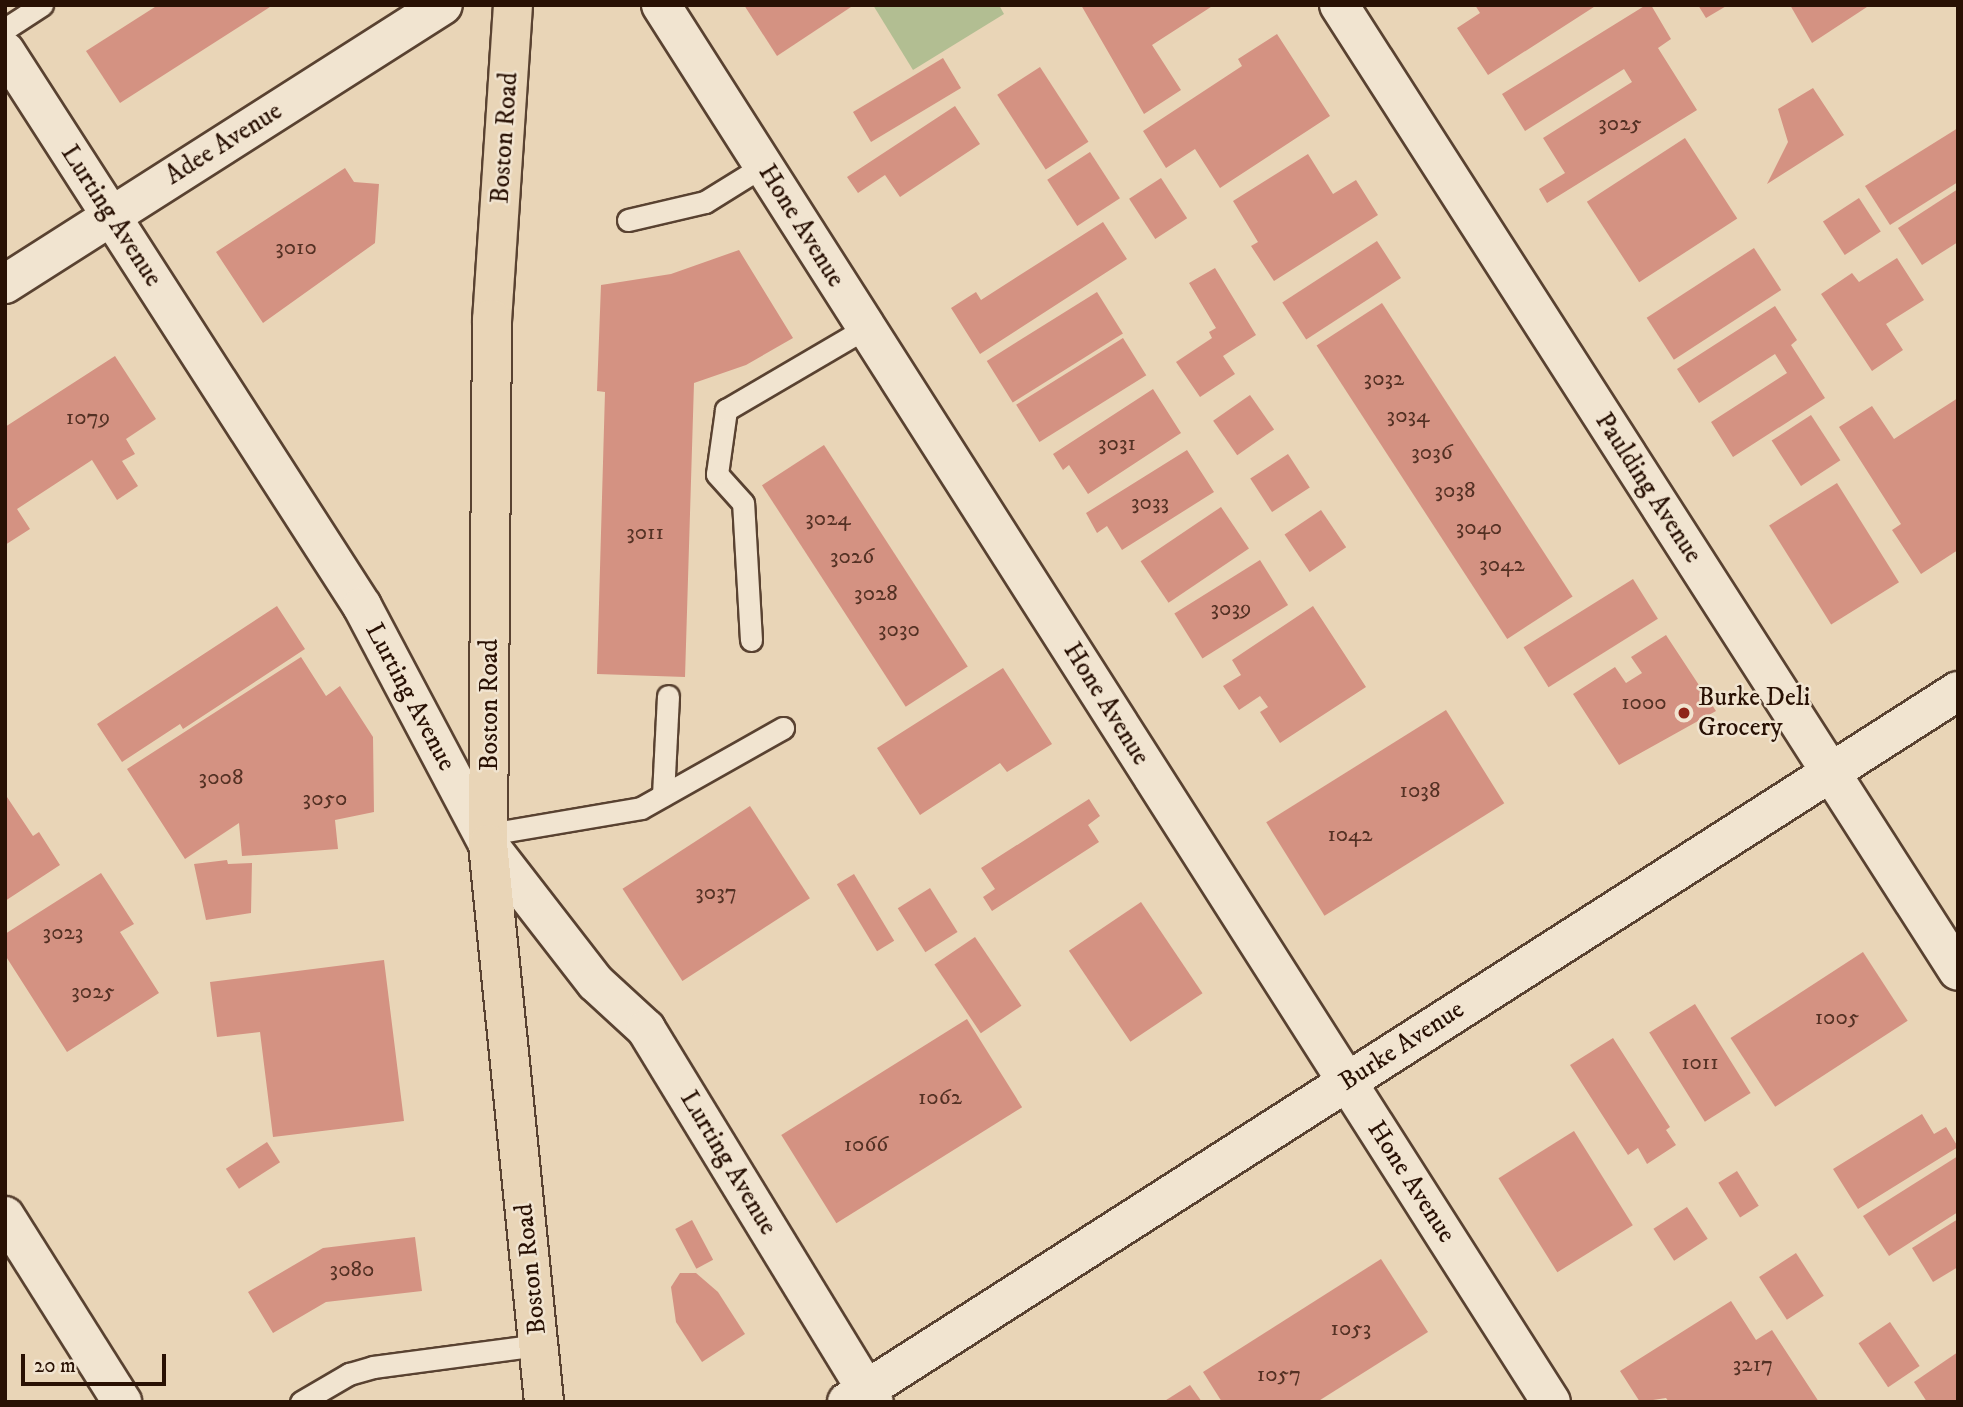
<!DOCTYPE html>
<html>
<head>
<meta charset="utf-8">
<style>
	body { margin:0 }
	#map { position:relative; width:1963px; height:1407px; overflow:hidden; background:#e9d5b7; font-family:"IM FELL DW Pica",serif }
	div>[style] { position:absolute }
	[style*='--x'] { left:calc(var(--x)*1px); top:calc(var(--y)*1px); width:calc(var(--w)*1px); rotate:calc(var(--a)*1deg) }
	.green>* { inset:0; background:#b2be92 }
	.building>* { inset:0; background:#d49282; transform-origin:0 0 }
	.roads { filter:drop-shadow(2px 0 #594231) drop-shadow(-2px 0 #594231) drop-shadow(0 2px #594231) drop-shadow(0 -2px #594231) }
	.lane>* { height:21px; margin:-10.5px; padding:0 10.5px; transform-origin:10.5px; border-radius:10.5px; background:#f1e4d0 }
	.street>* { height:38px; margin:-19px; padding:0 19px; transform-origin:19px; border-radius:19px; background:#f1e4d0 }
	.secondary>* { height:38px; margin:-19px; padding:0 19px; transform-origin:19px; border-radius:19px; background:#f1e4d0 }
	.primary>* { height:38px; margin:-19px; padding:0 19px; transform-origin:19px; border-radius:19px; background:#e9d5b7 }
	.dots>* { width:19px; height:19px; translate:-50% -50%; box-sizing:border-box; border:4px solid #f1e4d0; border-radius:50% }
	span { translate:-50% -50%; white-space:nowrap; text-align:center; line-height:1.15; -webkit-text-stroke:5px #f1e4d0; paint-order:stroke }
	.number-label { font-size:23px; color:#543124 }
	.number-label span { -webkit-text-stroke-width:0 }
	.street-label { font-size:26px; color:#291104 }
	.poi-label { font-size:26px; color:#291104 }
	.left { translate:0 -50%; text-align:left }
	.frame { position:absolute; inset:0; border:7px solid #291104; pointer-events:none }
	.scale { position:absolute; left:21px; top:1354px; width:145px; height:32px; box-sizing:border-box; border:4px solid #291104; border-top:0; padding-left:9px; font-size:21px; line-height:24px; white-space:nowrap; color:#291104; -webkit-text-stroke:5px #f1e4d0; paint-order:stroke }
</style>
</head>
<body>
<div id="map">
	<div class="green">
		<div style="clip-path:polygon(873px 5px,999px 5px,1004px 14px,913px 70px)"></div>
	</div>
	<div class="building">
		<div style="clip-path:polygon(158px 5px,273px 5px,120px 103px,86px 51px)"></div>
		<div style="clip-path:polygon(744px 5px,850px 5px,851px 7px,777px 56px)"></div>
		<div style="clip-path:polygon(1081px 5px,1214px 5px,1152px 45px,1181px 90px,1144px 114px)"></div>
		<div style="clip-path:polygon(1475px 5px,1597px 5px,1488px 75px,1457px 28px,1480px 13px)"></div>
		<div style="clip-path:polygon(1646px 5px,1651px 5px,1671px 39px,1658px 48px,1697px 110px,1547px 203px,1539px 189px,1565px 173px,1543px 138px,1632px 82px,1624px 69px,1525px 131px,1502px 94px)"></div>
		<div style="clip-path:polygon(1698px 5px,1728px 5px,1706px 18px)"></div>
		<div style="clip-path:polygon(1790px 5px,1870px 5px,1812px 43px)"></div>
		<div style="clip-path:polygon(1277px 34px,1330px 116px,1220px 188px,1195px 149px,1166px 168px,1143px 131px,1242px 66px,1238px 59px)"></div>
		<div style="left:943px;top:58px;width:35px;height:105px;rotate:59deg"></div>
		<div style="left:1040px;top:67px;width:89px;height:51px;rotate:57deg"></div>
		<div style="clip-path:polygon(1813px 88px,1844px 135px,1767px 184px,1788px 142px,1778px 109px)"></div>
		<div style="clip-path:polygon(955px 106px,980px 144px,900px 197px,885px 175px,858px 193px,847px 177px)"></div>
		<div style="clip-path:polygon(1958px 128px,1958px 182px,1890px 225px,1865px 186px)"></div>
		<div style="left:1685px;top:138px;width:96px;height:117px;rotate:57deg"></div>
		<div style="left:1090px;top:152px;width:55px;height:51px;rotate:57deg"></div>
		<div style="clip-path:polygon(1308px 154px,1333px 194px,1356px 180px,1378px 215px,1274px 281px,1251px 246px,1258px 242px,1233px 201px)"></div>
		<div style="clip-path:polygon(345px 168px,354px 182px,379px 184px,375px 243px,263px 323px,216px 252px)"></div>
		<div style="left:1161px;top:178px;width:48px;height:38px;rotate:57deg"></div>
		<div style="clip-path:polygon(1958px 189px,1958px 242px,1922px 265px,1898px 228px)"></div>
		<div style="left:1859px;top:198px;width:40px;height:43px;rotate:57deg"></div>
		<div style="clip-path:polygon(1103px 222px,1127px 259px,980px 354px,951px 308px,976px 292px,981px 300px)"></div>
		<div style="left:1377px;top:241px;width:44px;height:113px;rotate:57deg"></div>
		<div style="left:1754px;top:248px;width:50px;height:128px;rotate:57deg"></div>
		<div style="clip-path:polygon(739px 250px,793px 338px,746px 365px,694px 383px,685px 677px,597px 674px,605px 392px,597px 391px,601px 285px,671px 274px)"></div>
		<div style="clip-path:polygon(1897px 258px,1924px 300px,1886px 324px,1903px 350px,1872px 371px,1821px 294px,1852px 273px,1859px 282px)"></div>
		<div style="clip-path:polygon(1215px 268px,1256px 335px,1223px 356px,1235px 374px,1200px 397px,1176px 362px,1212px 338px,1209px 332px,1216px 328px,1189px 283px)"></div>
		<div style="left:1097px;top:292px;width:49px;height:130px;rotate:58deg"></div>
		<div style="left:1382px;top:303px;width:350px;height:78px;rotate:57deg"></div>
		<div style="clip-path:polygon(1775px 306px,1797px 340px,1791px 345px,1825px 398px,1733px 457px,1711px 422px,1787px 373px,1775px 354px,1699px 403px,1677px 369px)"></div>
		<div style="left:1123px;top:338px;width:44px;height:126px;rotate:58deg"></div>
		<div style="clip-path:polygon(115px 356px,156px 419px,126px 439px,135px 454px,122px 461px,138px 486px,117px 500px,92px 460px,17px 509px,30px 529px,5px 545px,5px 427px)"></div>
		<div style="clip-path:polygon(1153px 389px,1181px 433px,1088px 494px,1069px 465px,1063px 470px,1053px 454px)"></div>
		<div style="left:1250px;top:395px;width:42px;height:45px;rotate:55deg"></div>
		<div style="clip-path:polygon(1958px 398px,1958px 550px,1921px 574px,1892px 530px,1901px 524px,1839px 427px,1872px 406px,1894px 439px)"></div>
		<div style="left:1811px;top:415px;width:54px;height:47px;rotate:57deg"></div>
		<div style="left:824px;top:445px;width:264px;height:74px;rotate:57deg"></div>
		<div style="clip-path:polygon(1187px 450px,1214px 492px,1122px 550px,1107px 526px,1097px 533px,1086px 513px)"></div>
		<div style="left:1288px;top:454px;width:40px;height:45px;rotate:57deg"></div>
		<div style="left:1837px;top:483px;width:117px;height:80px;rotate:58deg"></div>
		<div style="left:1221px;top:507px;width:50px;height:97px;rotate:56deg"></div>
		<div style="left:1321px;top:510px;width:45px;height:44px;rotate:56deg"></div>
		<div style="left:1260px;top:560px;width:53px;height:101px;rotate:58deg"></div>
		<div style="left:1633px;top:579px;width:47px;height:129px;rotate:58deg"></div>
		<div style="clip-path:polygon(277px 606px,305px 649px,183px 729px,180px 724px,122px 762px,97px 724px)"></div>
		<div style="clip-path:polygon(1313px 606px,1366px 687px,1280px 743px,1260px 712px,1268px 707px,1260px 696px,1239px 710px,1223px 686px,1241px 675px,1232px 660px)"></div>
		<div style="clip-path:polygon(1666px 635px,1716px 711px,1619px 765px,1573px 694px,1615px 667px,1626px 683px,1642px 673px,1631px 657px)"></div>
		<div style="clip-path:polygon(301px 657px,326px 696px,340px 686px,373px 737px,374px 812px,335px 820px,338px 849px,242px 856px,239px 823px,185px 859px,127px 769px)"></div>
		<div style="clip-path:polygon(1003px 668px,1052px 744px,1007px 772px,1000px 763px,920px 815px,877px 748px)"></div>
		<div style="left:1446px;top:710px;width:110px;height:212px;rotate:58deg"></div>
		<div style="clip-path:polygon(5px 794px,33px 836px,39px 832px,60px 865px,5px 901px)"></div>
		<div style="clip-path:polygon(1089px 799px,1100px 816px,1088px 825px,1099px 842px,992px 911px,983px 897px,995px 889px,981px 868px)"></div>
		<div style="left:750px;top:806px;width:110px;height:152px;rotate:57deg"></div>
		<div style="clip-path:polygon(227px 860px,228px 864px,252px 863px,251px 913px,206px 920px,194px 864px)"></div>
		<div style="clip-path:polygon(101px 873px,134px 924px,120px 932px,159px 993px,67px 1052px,5px 955px,5px 934px)"></div>
		<div style="left:854px;top:874px;width:78px;height:20px;rotate:59deg"></div>
		<div style="left:930px;top:888px;width:52px;height:38px;rotate:58deg"></div>
		<div style="left:1141px;top:902px;width:110px;height:87px;rotate:56deg"></div>
		<div style="left:975px;top:937px;width:83px;height:49px;rotate:56deg"></div>
		<div style="left:1863px;top:952px;width:82px;height:158px;rotate:57deg"></div>
		<div style="clip-path:polygon(384px 960px,404px 1121px,273px 1137px,260px 1032px,217px 1037px,210px 982px)"></div>
		<div style="left:1695px;top:1004px;width:105px;height:54px;rotate:58deg"></div>
		<div style="left:967px;top:1019px;width:104px;height:219px;rotate:58deg"></div>
		<div style="clip-path:polygon(1613px 1038px,1670px 1127px,1666px 1130px,1676px 1145px,1647px 1164px,1638px 1148px,1628px 1155px,1570px 1065px)"></div>
		<div style="clip-path:polygon(1922px 1114px,1934px 1134px,1946px 1127px,1958px 1147px,1858px 1209px,1833px 1169px)"></div>
		<div style="left:1574px;top:1131px;width:111px;height:89px;rotate:58deg"></div>
		<div style="left:267px;top:1142px;width:24px;height:49px;rotate:57deg"></div>
		<div style="clip-path:polygon(1958px 1156px,1958px 1212px,1889px 1256px,1863px 1216px)"></div>
		<div style="left:1737px;top:1171px;width:41px;height:22px;rotate:58deg"></div>
		<div style="left:1687px;top:1207px;width:38px;height:40px;rotate:57deg"></div>
		<div style="clip-path:polygon(1958px 1219px,1958px 1267px,1933px 1282px,1912px 1248px)"></div>
		<div style="left:692px;top:1220px;width:45px;height:19px;rotate:62deg"></div>
		<div style="clip-path:polygon(415px 1237px,422px 1291px,326px 1302px,273px 1333px,248px 1292px,323px 1248px)"></div>
		<div style="left:1796px;top:1253px;width:51px;height:44px;rotate:57deg"></div>
		<div style="clip-path:polygon(1381px 1259px,1428px 1332px,1317px 1402px,1222px 1402px,1203px 1372px)"></div>
		<div style="clip-path:polygon(680px 1273px,696px 1273px,718px 1292px,745px 1334px,702px 1362px,676px 1322px,671px 1287px)"></div>
		<div style="clip-path:polygon(1731px 1301px,1756px 1340px,1772px 1330px,1819px 1402px,1669px 1402px,1666px 1398px,1640px 1402px,1620px 1371px)"></div>
		<div style="left:1890px;top:1322px;width:53px;height:38px;rotate:56deg"></div>
		<div style="clip-path:polygon(1958px 1352px,1958px 1402px,1927px 1402px,1914px 1382px)"></div>
		<div style="clip-path:polygon(1190px 1385px,1202px 1402px,1163px 1402px)"></div>
	</div>
	<div class="roads">
		<div class="lane">
			<div style="--x:5;--y:29;--w:44;--a:-33"></div>
			<div style="--x:628;--y:220;--w:79;--a:-13.2"></div>
			<div style="--x:705;--y:202;--w:68;--a:-31.8"></div>
			<div style="--x:751;--y:640;--w:137;--a:-93.3"></div>
			<div style="--x:743;--y:503;--w:39;--a:-132"></div>
			<div style="--x:717;--y:474;--w:65;--a:-82"></div>
			<div style="--x:726;--y:410;--w:162;--a:-30.4"></div>
			<div style="--x:663;--y:795;--w:99;--a:-87.1"></div>
			<div style="--x:489;--y:834;--w:154;--a:-9.7"></div>
			<div style="--x:641;--y:808;--w:163;--a:-29.4"></div>
			<div style="--x:301;--y:1402;--w:56;--a:-30.3"></div>
			<div style="--x:349;--y:1374;--w:25;--a:-16"></div>
			<div style="--x:373;--y:1367;--w:166;--a:-7.6"></div>
		</div>
		<div class="street">
			<div style="--x:661;--y:5;--w:1656;--a:57.5"></div>
			<div style="--x:1339;--y:5;--w:1147;--a:57.35"></div>
			<div style="--x:5;--y:51;--w:660;--a:57.25"></div>
			<div style="--x:362;--y:606;--w:269;--a:62.1"></div>
			<div style="--x:488;--y:844;--w:176;--a:52.2"></div>
			<div style="--x:596;--y:983;--w:68;--a:42.6"></div>
			<div style="--x:646;--y:1029;--w:437;--a:58.6"></div>
			<div style="--x:5;--y:284;--w:519;--a:-32.5"></div>
		</div>
		<div class="secondary">
			<div style="--x:5;--y:1216;--w:220;--a:57.8"></div>
			<div style="--x:847;--y:1402;--w:1319;--a:-32.62"></div>
		</div>
		<div class="primary">
			<div style="--x:513;--y:5;--w:315;--a:93.8"></div>
			<div style="--x:492;--y:319;--w:525;--a:90.44"></div>
			<div style="--x:488;--y:844;--w:561;--a:84.27"></div>
		</div>
	</div>
	<div class="dots">
		<div style="left:1684px;top:713px;background:#8f2418"></div>
	</div>
	<div class="number-label">
		<span style="left:1620px;top:124px">3025</span>
		<span style="left:296px;top:248px">3010</span>
		<span style="left:1384px;top:379px">3032</span>
		<span style="left:1408px;top:416px">3034</span>
		<span style="left:88px;top:418px">1079</span>
		<span style="left:1117px;top:444px">3031</span>
		<span style="left:1432px;top:453px">3036</span>
		<span style="left:1455px;top:491px">3038</span>
		<span style="left:1150px;top:503px">3033</span>
		<span style="left:828px;top:519px">3024</span>
		<span style="left:1479px;top:528px">3040</span>
		<span style="left:645px;top:533px">3011</span>
		<span style="left:852px;top:557px">3026</span>
		<span style="left:1502px;top:565px">3042</span>
		<span style="left:876px;top:594px">3028</span>
		<span style="left:1231px;top:609px">3039</span>
		<span style="left:899px;top:630px">3030</span>
		<span style="left:1644px;top:703px">1000</span>
		<span style="left:221px;top:778px">3008</span>
		<span style="left:1420px;top:791px">1038</span>
		<span style="left:325px;top:799px">3050</span>
		<span style="left:1350px;top:835px">1042</span>
		<span style="left:716px;top:893px">3037</span>
		<span style="left:63px;top:933px">3023</span>
		<span style="left:93px;top:992px">3025</span>
		<span style="left:1837px;top:1018px">1005</span>
		<span style="left:1700px;top:1063px">1011</span>
		<span style="left:940px;top:1098px">1062</span>
		<span style="left:866px;top:1145px">1066</span>
		<span style="left:352px;top:1270px">3080</span>
		<span style="left:1351px;top:1329px">1053</span>
		<span style="left:1753px;top:1365px">3217</span>
		<span style="left:1279px;top:1375px">1057</span>
	</div>
	<div class="street-label">
		<span style="left:505px;top:138px;rotate:-86deg">Boston Road</span>
		<span style="left:224px;top:144px;rotate:-32deg">Adee Avenue</span>
		<span style="left:111px;top:216px;rotate:57deg">Lurting Avenue</span>
		<span style="left:801px;top:226px;rotate:58deg">Hone Avenue</span>
		<span style="left:1648px;top:488px;rotate:57deg">Paulding Avenue</span>
		<span style="left:410px;top:697px;rotate:62deg">Lurting Avenue</span>
		<span style="left:1106px;top:704px;rotate:58deg">Hone Avenue</span>
		<span style="left:490px;top:705px;rotate:-90deg">Boston Road</span>
		<span style="left:1402px;top:1046px;rotate:-33deg">Burke Avenue</span>
		<span style="left:728px;top:1163px;rotate:59deg">Lurting Avenue</span>
		<span style="left:1411px;top:1182px;rotate:57deg">Hone Avenue</span>
		<span style="left:531px;top:1269px;rotate:-96deg">Boston Road</span>
	</div>
	<div class="poi-label">
		<span class="left" style="left:1698px;top:713px">Burke Deli<br>Grocery</span>
	</div>
	<div class="frame"></div>
	<div class="scale">20 m</div>
</div>
</body>
</html>
